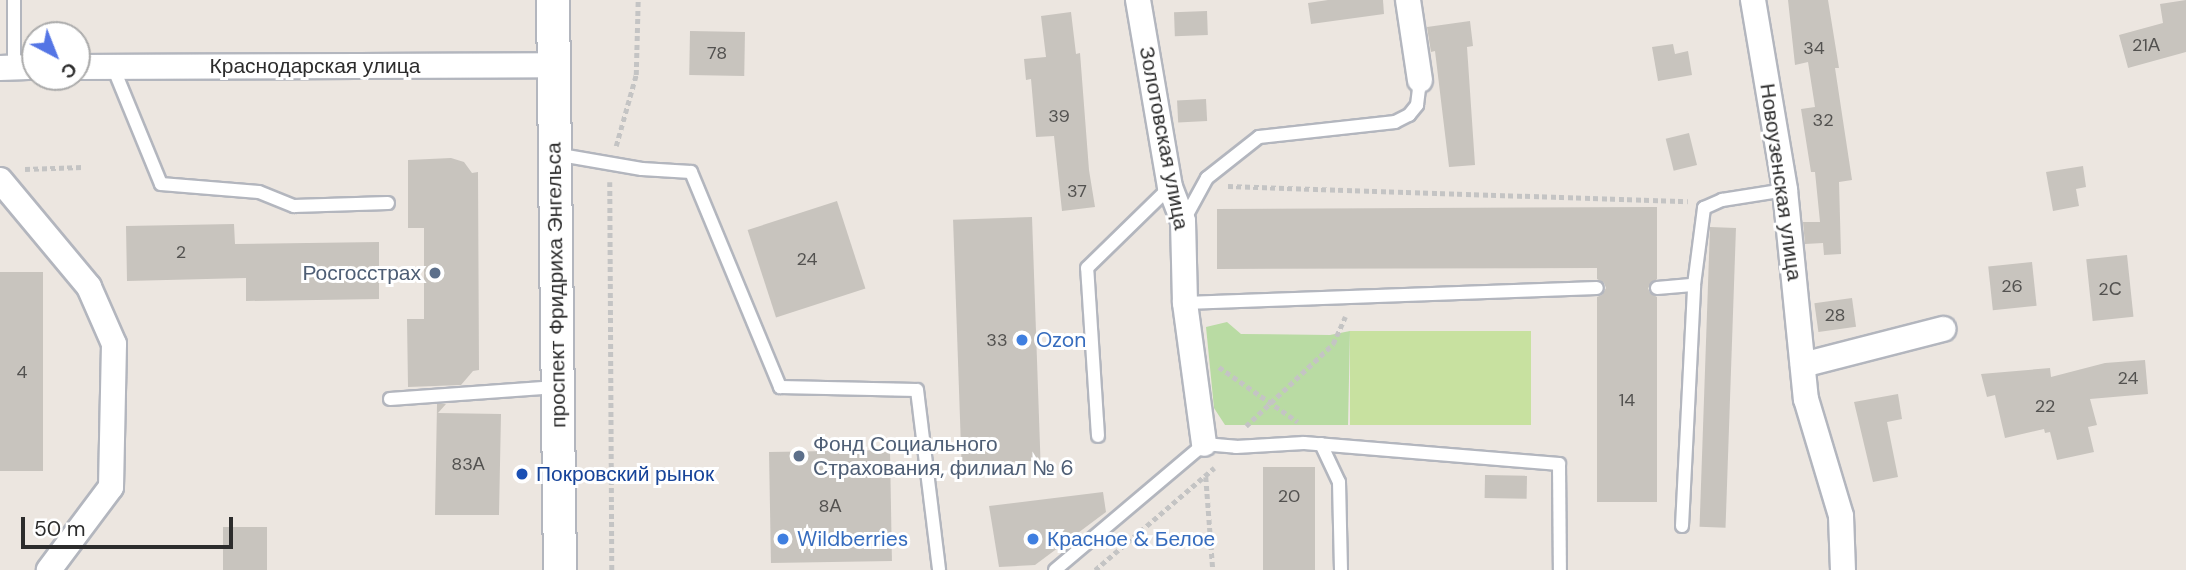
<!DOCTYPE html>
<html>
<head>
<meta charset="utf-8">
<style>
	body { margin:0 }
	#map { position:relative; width:2186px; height:570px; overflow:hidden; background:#ece6e0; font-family:"DM Sans",sans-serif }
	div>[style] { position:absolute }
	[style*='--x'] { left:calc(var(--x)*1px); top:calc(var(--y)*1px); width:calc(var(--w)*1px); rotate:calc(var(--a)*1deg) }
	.green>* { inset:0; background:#b9dba3 }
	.pitch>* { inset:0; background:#c8e1a0; transform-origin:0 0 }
	.building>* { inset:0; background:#c8c4be; transform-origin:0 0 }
	.path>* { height:4.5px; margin-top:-2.25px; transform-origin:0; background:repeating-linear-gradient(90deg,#c4c4c4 0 5px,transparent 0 8.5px) }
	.roads { filter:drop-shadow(2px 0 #b3b6be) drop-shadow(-2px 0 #b3b6be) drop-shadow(0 2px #b3b6be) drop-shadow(0 -2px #b3b6be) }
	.service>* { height:12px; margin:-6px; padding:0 6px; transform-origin:6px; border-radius:6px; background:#fff }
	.minor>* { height:24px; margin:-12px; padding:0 12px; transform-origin:12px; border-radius:12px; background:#fff }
	.tertiary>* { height:32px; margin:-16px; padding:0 16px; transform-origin:16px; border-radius:16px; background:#fff }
	.dots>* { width:19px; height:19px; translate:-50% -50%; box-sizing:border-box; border:4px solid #fff; border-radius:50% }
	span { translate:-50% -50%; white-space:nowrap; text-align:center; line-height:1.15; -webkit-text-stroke:6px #fff; paint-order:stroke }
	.number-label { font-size:18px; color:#535250 }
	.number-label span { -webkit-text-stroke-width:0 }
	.street-label { font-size:21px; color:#2c2c2c }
	.service-label { font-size:21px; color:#4e5e75 }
	.right { translate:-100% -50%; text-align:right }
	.left { translate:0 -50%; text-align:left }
	.shop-label { font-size:21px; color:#366cbe }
	.transit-label { font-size:21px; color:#164399 }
	.north { position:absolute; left:21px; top:21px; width:70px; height:70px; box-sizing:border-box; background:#fff; border:2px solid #ababab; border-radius:50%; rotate:138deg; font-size:19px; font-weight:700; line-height:28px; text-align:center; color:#2c2c2c }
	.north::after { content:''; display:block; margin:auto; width:24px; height:32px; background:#5475e5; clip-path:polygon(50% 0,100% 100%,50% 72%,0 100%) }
	.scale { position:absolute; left:21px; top:517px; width:212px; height:32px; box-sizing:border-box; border:4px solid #2c2c2c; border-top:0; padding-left:9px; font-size:21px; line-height:24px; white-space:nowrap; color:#2c2c2c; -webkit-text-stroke:5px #fff; paint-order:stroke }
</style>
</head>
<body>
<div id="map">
	<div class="green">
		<div style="clip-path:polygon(1227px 322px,1241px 334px,1330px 335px,1350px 331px,1348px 425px,1225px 425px,1214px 408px,1206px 327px)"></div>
	</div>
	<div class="pitch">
		<div style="left:1350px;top:331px;width:181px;height:94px"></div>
	</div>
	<div class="building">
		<div style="clip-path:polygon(1328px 0,1383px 0,1384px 14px,1311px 24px,1308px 3px)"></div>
		<div style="clip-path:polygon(1788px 0,1828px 0,1839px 68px,1835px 68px,1852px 180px,1839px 182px,1841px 254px,1824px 255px,1823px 243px,1805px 244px,1803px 222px,1820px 222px,1815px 172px,1811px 172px,1801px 109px,1815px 107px,1808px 62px,1795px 65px)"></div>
		<div style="clip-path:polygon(2186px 0,2186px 52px,2128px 68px,2119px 35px,2163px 23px,2160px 4px)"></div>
		<div style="left:1207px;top:11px;width:24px;height:33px;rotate:88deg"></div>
		<div style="clip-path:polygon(1071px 12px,1076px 54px,1080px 53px,1089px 170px,1095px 207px,1062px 211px,1054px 136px,1036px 137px,1031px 79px,1026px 80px,1024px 59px,1046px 57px,1041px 16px)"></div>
		<div style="clip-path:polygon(1470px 21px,1473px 46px,1467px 47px,1475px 165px,1449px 167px,1435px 51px,1431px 52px,1427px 27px)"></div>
		<div style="left:690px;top:31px;width:55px;height:44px;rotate:1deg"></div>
		<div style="clip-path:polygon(1673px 44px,1675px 54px,1688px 51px,1692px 75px,1658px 81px,1652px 47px)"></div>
		<div style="left:1206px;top:99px;width:22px;height:29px;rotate:87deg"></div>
		<div style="left:1689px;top:133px;width:33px;height:24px;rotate:76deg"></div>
		<div style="clip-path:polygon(451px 158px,464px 162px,472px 173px,478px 172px,479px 370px,473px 371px,461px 385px,408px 387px,407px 319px,424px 319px,424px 228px,408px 228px,408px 160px)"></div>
		<div style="clip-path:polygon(2083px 166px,2086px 187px,2076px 189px,2079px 206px,2053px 211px,2046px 172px)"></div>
		<div style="left:837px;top:201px;width:92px;height:94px;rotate:72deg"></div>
		<div style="clip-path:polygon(1657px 207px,1657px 279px,1648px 288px,1650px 293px,1657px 297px,1657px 502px,1597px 502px,1597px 297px,1602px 295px,1606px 288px,1604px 283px,1597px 279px,1597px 268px,1217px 269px,1217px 209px)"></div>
		<div style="left:1032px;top:217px;width:244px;height:79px;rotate:88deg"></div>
		<div style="clip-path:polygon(234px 224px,235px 244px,379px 242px,379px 299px,246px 301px,246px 278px,127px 281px,126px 226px)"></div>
		<div style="left:1710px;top:227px;width:26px;height:300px;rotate:2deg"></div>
		<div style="left:2127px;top:255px;width:62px;height:41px;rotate:84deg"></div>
		<div style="left:2032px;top:262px;width:44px;height:44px;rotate:84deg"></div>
		<div style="left:43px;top:272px;width:199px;height:43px;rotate:90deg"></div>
		<div style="left:1852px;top:298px;width:29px;height:38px;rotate:82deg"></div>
		<div style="clip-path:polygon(2145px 360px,2148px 394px,2090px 399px,2097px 425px,2088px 427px,2094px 452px,2057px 460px,2050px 432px,2045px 433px,2044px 429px,2005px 438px,1995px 395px,1987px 397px,1981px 374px,2050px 368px,2051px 377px,2105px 363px)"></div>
		<div style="clip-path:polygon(1898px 394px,1902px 419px,1887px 422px,1898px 477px,1873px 482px,1854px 402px)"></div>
		<div style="clip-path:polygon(437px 404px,446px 404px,438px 413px,501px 414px,499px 515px,435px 515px)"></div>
		<div style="left:890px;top:450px;width:111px;height:121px;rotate:89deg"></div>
		<div style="left:1263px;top:467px;width:52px;height:103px"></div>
		<div style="left:1485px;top:475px;width:42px;height:23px;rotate:1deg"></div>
		<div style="clip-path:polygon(1103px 492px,1106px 512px,1035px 565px,999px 567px,989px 506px)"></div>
		<div style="left:223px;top:527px;width:44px;height:43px"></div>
	</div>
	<div class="path">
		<div style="--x:616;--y:146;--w:74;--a:-74.3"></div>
		<div style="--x:636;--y:75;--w:75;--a:-88.5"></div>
		<div style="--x:25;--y:169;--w:58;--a:-2"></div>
		<div style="--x:610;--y:182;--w:388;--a:89.7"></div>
		<div style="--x:1228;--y:186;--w:460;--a:1.9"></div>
		<div style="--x:1219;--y:367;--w:96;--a:34.8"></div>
		<div style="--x:1246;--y:426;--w:120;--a:-43.3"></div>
		<div style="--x:1333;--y:344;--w:30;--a:-66"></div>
		<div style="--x:1206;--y:477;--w:93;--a:85.7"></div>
		<div style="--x:1095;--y:570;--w:157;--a:-40.6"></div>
	</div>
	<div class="roads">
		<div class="service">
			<div style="--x:14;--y:0;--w:68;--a:90"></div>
			<div style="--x:113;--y:67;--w:126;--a:67.7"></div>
			<div style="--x:161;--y:184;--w:98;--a:4.7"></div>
			<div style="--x:259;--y:192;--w:38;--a:22"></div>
			<div style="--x:294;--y:206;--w:94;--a:-1.8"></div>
			<div style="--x:555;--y:154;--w:88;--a:9.8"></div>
			<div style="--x:642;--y:169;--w:49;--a:3.5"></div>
			<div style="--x:691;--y:172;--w:233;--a:67.5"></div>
			<div style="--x:780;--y:387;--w:137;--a:1.3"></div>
			<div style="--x:917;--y:390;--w:181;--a:83"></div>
			<div style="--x:1184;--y:220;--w:48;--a:-61.3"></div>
			<div style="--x:1207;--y:178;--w:66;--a:-38.3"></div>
			<div style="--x:1259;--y:137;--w:137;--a:-6.3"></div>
			<div style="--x:1395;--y:122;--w:16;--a:-27"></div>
			<div style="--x:1409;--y:115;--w:13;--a:-51"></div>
			<div style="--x:1417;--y:105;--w:25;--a:-83"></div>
			<div style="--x:1657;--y:288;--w:37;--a:-5"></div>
			<div style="--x:1185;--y:303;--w:412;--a:-2.1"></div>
			<div style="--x:390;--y:399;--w:167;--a:-4.1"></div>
			<div style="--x:1098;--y:436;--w:168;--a:-93.7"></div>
			<div style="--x:1087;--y:268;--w:116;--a:-44.3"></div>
			<div style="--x:1321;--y:444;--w:42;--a:64.7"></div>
			<div style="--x:1339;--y:482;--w:88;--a:88.7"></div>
			<div style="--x:1682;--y:526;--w:241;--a:-87.1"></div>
			<div style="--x:1694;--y:285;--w:78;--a:-82.6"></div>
			<div style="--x:1704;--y:208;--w:20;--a:-24"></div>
			<div style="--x:1722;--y:200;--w:64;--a:-9"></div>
			<div style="--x:1055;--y:570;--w:195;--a:-40.2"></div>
			<div style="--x:1204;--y:444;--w:32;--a:5"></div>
			<div style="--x:1236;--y:447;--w:68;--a:-3.4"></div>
			<div style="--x:1304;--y:443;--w:256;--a:4.7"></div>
			<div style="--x:1559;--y:464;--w:106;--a:89.5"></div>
		</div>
		<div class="minor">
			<div style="--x:1138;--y:0;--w:190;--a:80.3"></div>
			<div style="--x:1170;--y:187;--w:36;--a:69"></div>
			<div style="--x:1183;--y:221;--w:82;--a:88.6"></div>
			<div style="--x:1185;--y:303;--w:142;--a:82.3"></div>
			<div style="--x:1408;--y:0;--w:81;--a:81.5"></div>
			<div style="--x:1753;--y:0;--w:193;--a:80.4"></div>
			<div style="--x:1785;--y:190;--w:210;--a:84.3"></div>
			<div style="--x:1806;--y:399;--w:122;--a:73.3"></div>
			<div style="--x:1841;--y:516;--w:54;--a:87.9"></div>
			<div style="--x:77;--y:67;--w:475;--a:-0.2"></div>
			<div style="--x:0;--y:68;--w:35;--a:-2"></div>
			<div style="--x:0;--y:180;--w:139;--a:50.2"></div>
			<div style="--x:89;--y:287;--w:62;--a:66.3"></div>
			<div style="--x:114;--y:344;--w:143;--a:91.2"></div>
			<div style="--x:111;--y:487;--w:104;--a:126.8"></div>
			<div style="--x:1803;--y:365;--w:145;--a:-14.4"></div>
		</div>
		<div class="tertiary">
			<div style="--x:553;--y:0;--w:570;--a:89.3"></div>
		</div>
	</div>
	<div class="dots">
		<div style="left:435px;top:273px;background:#5c6f8a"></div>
		<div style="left:1022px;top:340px;background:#3f7fe0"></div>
		<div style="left:799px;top:456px;background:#5c6f8a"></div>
		<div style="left:522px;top:474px;background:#1a4fb4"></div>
		<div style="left:783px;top:539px;background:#3f7fe0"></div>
		<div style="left:1033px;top:539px;background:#3f7fe0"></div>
	</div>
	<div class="number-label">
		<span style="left:2146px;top:45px">21А</span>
		<span style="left:1814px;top:48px">34</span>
		<span style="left:717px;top:53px">78</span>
		<span style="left:1059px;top:116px">39</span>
		<span style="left:1823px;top:120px">32</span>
		<span style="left:1077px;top:191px">37</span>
		<span style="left:181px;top:252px">2</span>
		<span style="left:807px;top:259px">24</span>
		<span style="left:2012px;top:286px">26</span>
		<span style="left:2110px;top:289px">2С</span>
		<span style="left:1835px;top:315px">28</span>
		<span style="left:997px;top:340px">33</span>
		<span style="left:22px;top:372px">4</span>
		<span style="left:2128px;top:378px">24</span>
		<span style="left:1627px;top:400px">14</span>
		<span style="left:2045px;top:406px">22</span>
		<span style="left:468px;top:464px">83А</span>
		<span style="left:1289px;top:496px">20</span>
		<span style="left:830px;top:506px">8А</span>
	</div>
	<div class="street-label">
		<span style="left:315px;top:66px">Краснодарская улица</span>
		<span style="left:1164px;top:138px;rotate:79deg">Золотовская улица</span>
		<span style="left:1781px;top:182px;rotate:82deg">Новоузенская улица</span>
		<span style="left:556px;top:285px;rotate:-91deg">проспект Фридриха Энгельса</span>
	</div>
	<div class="service-label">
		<span class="right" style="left:421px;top:273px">Росгосстрах</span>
		<span class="left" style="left:813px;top:456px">Фонд Социального<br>Страхования, филиал № 6</span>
	</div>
	<div class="shop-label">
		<span class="left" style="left:1036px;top:340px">Ozon</span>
		<span class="left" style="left:797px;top:539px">Wildberries</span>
		<span class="left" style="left:1047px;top:539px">Красное &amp; Белое</span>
	</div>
	<div class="transit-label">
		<span class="left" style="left:536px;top:474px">Покровский рынок</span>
	</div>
	<div class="north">С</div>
	<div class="scale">50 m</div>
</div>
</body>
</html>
